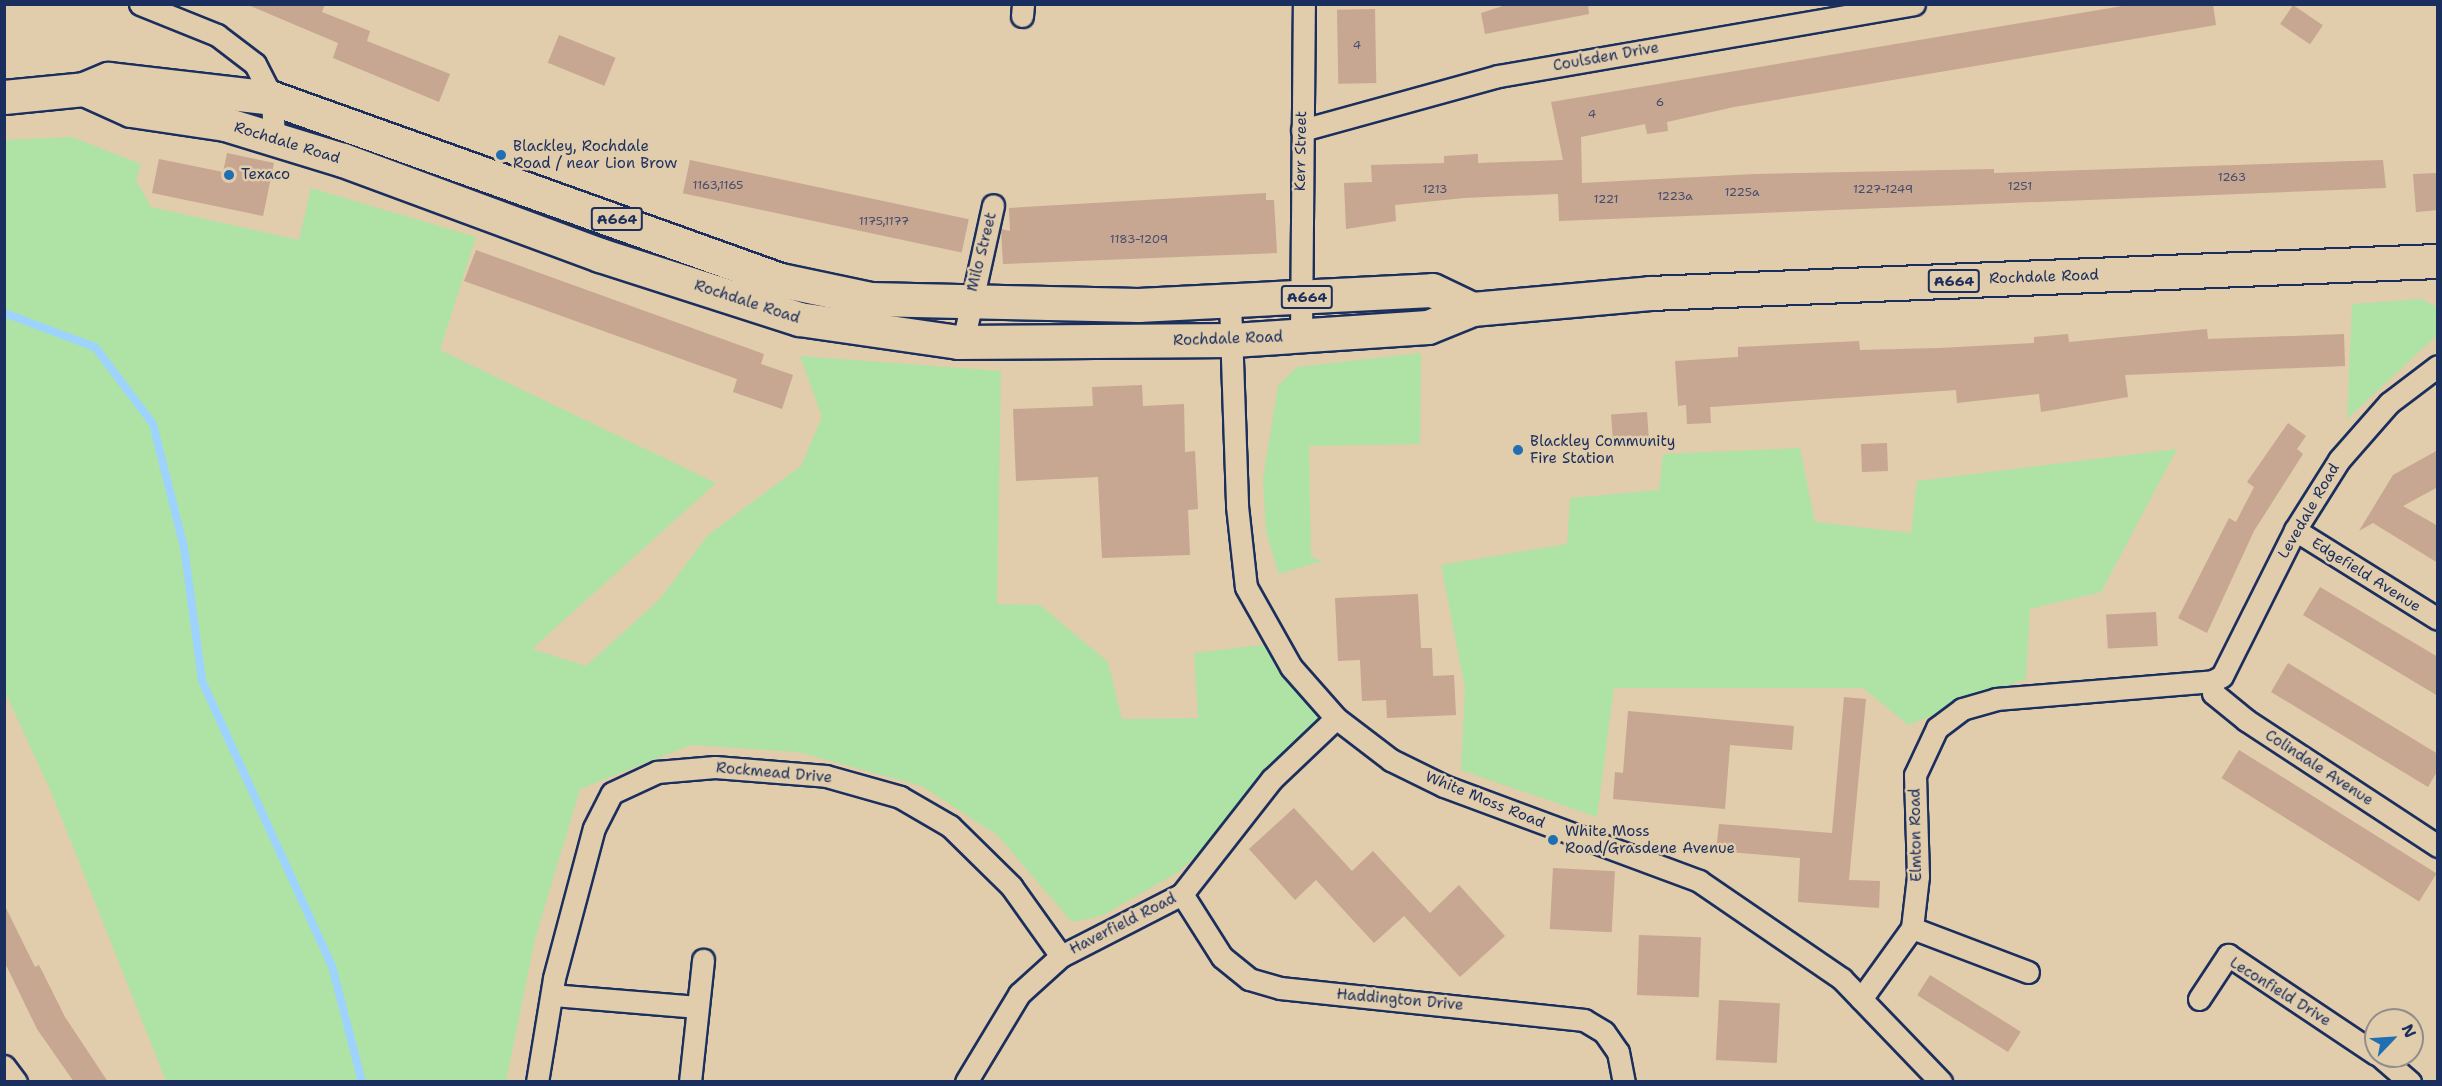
<!DOCTYPE html>
<html>
<head>
<meta charset="utf-8">
<style>
	body { margin:0 }
	#map { position:relative; width:2442px; height:1086px; overflow:hidden; background:#e1ccab; font-family:"Shantell Sans",sans-serif }
	div>[style] { position:absolute }
	[style*='--x'] { left:calc(var(--x)*1px); top:calc(var(--y)*1px); width:calc(var(--w)*1px); rotate:calc(var(--a)*1deg) }
	.green>* { inset:0; background:#afe3a5 }
	.stream>* { height:8px; margin:-4px; padding:0 4px; transform-origin:4px; border-radius:4px; background:#9dd3fc }
	.building>* { inset:0; background:#c7a692; transform-origin:0 0 }
	.roads { filter:drop-shadow(2px 0 #1b2f5e) drop-shadow(-2px 0 #1b2f5e) drop-shadow(0 2px #1b2f5e) drop-shadow(0 -2px #1b2f5e) }
	.street>* { height:21px; margin:-10.5px; padding:0 10.5px; transform-origin:10.5px; border-radius:10.5px; background:#e1ccab }
	.primary>* { height:33px; margin:-16.5px; padding:0 16.5px; transform-origin:16.5px; border-radius:16.5px; background:#e1ccab }
	.dots>* { width:16px; height:16px; translate:-50% -50%; box-sizing:border-box; border:3px solid #e1ccab; border-radius:50% }
	span { translate:-50% -50%; white-space:nowrap; text-align:center; line-height:1.15; -webkit-text-stroke:5px #e1ccab; paint-order:stroke }
	.number-label { font-size:12px; color:#464d6b }
	.number-label span { -webkit-text-stroke-width:0 }
	.shield-label span { padding:2px 4px; background:#e1ccab; border:2px solid; border-radius:4px; -webkit-text-stroke-width:0 }
	.shield-label { font-size:14px; color:#1b2f5e; font-weight:700 }
	.street-label { font-size:15px; color:#1b2f5e }
	.poi-label { font-size:15px; color:#1b2f5e }
	.left { translate:0 -50%; text-align:left }
	.frame { position:absolute; inset:0; border:6px solid #1b2f5e; pointer-events:none }
	.north { position:absolute; left:2364px; top:1008px; width:60px; height:60px; box-sizing:border-box; background:#e1ccab; border:2px solid #928d8c; border-radius:50%; rotate:65deg; font-size:16px; font-weight:700; line-height:24px; text-align:center; color:#1b2f5e }
	.north::after { content:''; display:block; margin:auto; width:21px; height:27px; background:#1f6fb2; clip-path:polygon(50% 0,100% 100%,50% 72%,0 100%) }
</style>
</head>
<body>
<div id="map">
	<div class="green">
		<div style="clip-path:polygon(72px 137px,141px 164px,136px 180px,151px 207px,299px 240px,311px 188px,476px 237px,440px 350px,716px 483px,532px 649px,586px 666px,659px 600px,708px 535px,801px 466px,822px 417px,800px 356px,1001px 371px,997px 604px,1040px 605px,1108px 662px,1122px 719px,1198px 718px,1194px 653px,1270px 644px,1324px 720px,1261px 773px,1206px 847px,1177px 873px,1101px 916px,1072px 922px,997px 835px,922px 786px,798px 752px,691px 745px,580px 789px,535px 939px,506px 1081px,166px 1081px,52px 794px,5px 692px,4px 140px)"></div>
		<div style="clip-path:polygon(2421px 299px,2437px 307px,2437px 335px,2347px 419px,2352px 304px)"></div>
		<div style="clip-path:polygon(1421px 353px,1420px 444px,1309px 446px,1311px 557px,1322px 561px,1279px 574px,1266px 532px,1263px 478px,1278px 386px,1297px 367px)"></div>
		<div style="clip-path:polygon(1800px 448px,1815px 522px,1911px 533px,1917px 481px,2177px 449px,2101px 592px,2030px 609px,2026px 679px,1908px 725px,1863px 688px,1614px 688px,1597px 817px,1461px 770px,1465px 688px,1441px 565px,1567px 544px,1570px 498px,1659px 490px,1663px 454px)"></div>
	</div>
	<div class="stream">
		<div style="--x:4;--y:313;--w:97;--a:20.5"></div>
		<div style="--x:95;--y:347;--w:96;--a:53"></div>
		<div style="--x:153;--y:424;--w:127;--a:75.9"></div>
		<div style="--x:184;--y:547;--w:135;--a:82.3"></div>
		<div style="--x:202;--y:681;--w:313;--a:65.5"></div>
		<div style="--x:332;--y:966;--w:120;--a:75.5"></div>
	</div>
	<div class="building">
		<div style="clip-path:polygon(246px 4px,325px 4px,322px 12px,370px 31px,367px 41px,450px 74px,439px 102px,333px 58px,338px 43px)"></div>
		<div style="clip-path:polygon(1509px 4px,1588px 4px,1589px 14px,1485px 34px,1481px 13px)"></div>
		<div style="clip-path:polygon(2134px 4px,2213px 4px,2216px 25px,1734px 107px,1667px 122px,1668px 131px,1647px 134px,1645px 124px,1581px 137px,1582px 183px,1755px 174px,1994px 169px,1994px 173px,2383px 160px,2386px 188px,1559px 221px,1558px 194px,1464px 198px,1395px 205px,1396px 221px,1346px 229px,1344px 183px,1372px 182px,1371px 165px,1444px 163px,1444px 156px,1478px 154px,1478px 163px,1563px 160px,1551px 102px)"></div>
		<div style="left:2293px;top:5px;width:36px;height:23px;rotate:34deg"></div>
		<div style="left:1375px;top:9px;width:74px;height:38px;rotate:89deg"></div>
		<div style="left:559px;top:35px;width:61px;height:30px;rotate:22deg"></div>
		<div style="clip-path:polygon(227px 153px,274px 163px,263px 216px,152px 193px,159px 159px,223px 172px)"></div>
		<div style="left:690px;top:160px;width:285px;height:34px;rotate:12deg"></div>
		<div style="clip-path:polygon(2438px 173px,2438px 210px,2416px 212px,2413px 174px)"></div>
		<div style="clip-path:polygon(1266px 193px,1266px 200px,1274px 200px,1277px 253px,1003px 264px,1001px 229px,1010px 231px,1009px 208px)"></div>
		<div style="clip-path:polygon(476px 250px,764px 354px,761px 364px,793px 375px,782px 409px,733px 392px,737px 379px,464px 281px)"></div>
		<div style="clip-path:polygon(2207px 329px,2208px 339px,2344px 334px,2345px 366px,2125px 375px,2128px 397px,2041px 412px,2039px 394px,1957px 403px,1956px 390px,1710px 407px,1711px 423px,1687px 424px,1686px 405px,1678px 406px,1675px 361px,1738px 357px,1738px 347px,1859px 341px,1860px 350px,1939px 348px,2034px 343px,2034px 337px,2068px 334px,2069px 342px)"></div>
		<div style="clip-path:polygon(1142px 385px,1143px 406px,1184px 404px,1185px 452px,1195px 451px,1198px 509px,1188px 510px,1190px 555px,1102px 558px,1098px 477px,1016px 481px,1013px 409px,1093px 406px,1092px 387px)"></div>
		<div style="left:1647px;top:412px;width:27px;height:36px;rotate:86deg"></div>
		<div style="clip-path:polygon(2288px 423px,2306px 436px,2297px 449px,2303px 454px,2254px 531px,2207px 633px,2178px 618px,2229px 518px,2236px 522px,2254px 487px,2247px 482px)"></div>
		<div style="left:1887px;top:443px;width:28px;height:26px;rotate:88deg"></div>
		<div style="clip-path:polygon(2438px 450px,2438px 487px,2403px 506px,2438px 526px,2438px 563px,2373px 523px,2359px 531px,2393px 475px)"></div>
		<div style="clip-path:polygon(2320px 587px,2438px 657px,2438px 696px,2303px 615px)"></div>
		<div style="clip-path:polygon(1418px 594px,1421px 648px,1432px 648px,1433px 676px,1454px 675px,1456px 715px,1387px 718px,1386px 700px,1362px 701px,1360px 660px,1338px 661px,1335px 598px)"></div>
		<div style="left:2156px;top:612px;width:34px;height:50px;rotate:87deg"></div>
		<div style="clip-path:polygon(2288px 663px,2438px 754px,2438px 770px,2428px 787px,2271px 692px)"></div>
		<div style="clip-path:polygon(1844px 697px,1866px 699px,1849px 880px,1880px 881px,1879px 908px,1798px 902px,1800px 858px,1716px 851px,1719px 824px,1832px 833px)"></div>
		<div style="clip-path:polygon(1628px 711px,1794px 726px,1792px 750px,1730px 745px,1725px 809px,1613px 799px,1615px 772px,1623px 773px)"></div>
		<div style="left:2239px;top:750px;width:233px;height:33px;rotate:32deg"></div>
		<div style="clip-path:polygon(1294px 808px,1352px 871px,1373px 851px,1430px 913px,1459px 885px,1505px 936px,1460px 977px,1404px 916px,1374px 943px,1316px 880px,1295px 900px,1249px 849px)"></div>
		<div style="left:1553px;top:868px;width:62px;height:61px;rotate:3deg"></div>
		<div style="clip-path:polygon(4px 904px,35px 967px,39px 965px,65px 1017px,108px 1082px,74px 1082px,37px 1029px,4px 961px)"></div>
		<div style="left:1639px;top:935px;width:62px;height:60px;rotate:2deg"></div>
		<div style="left:1930px;top:975px;width:107px;height:24px;rotate:32deg"></div>
		<div style="left:1719px;top:1000px;width:61px;height:60px;rotate:3deg"></div>
	</div>
	<div class="roads">
		<div class="street">
			<div style="--x:140;--y:4;--w:83;--a:21.9"></div>
			<div style="--x:217;--y:35;--w:48;--a:37.3"></div>
			<div style="--x:255;--y:64;--w:38;--a:63"></div>
			<div style="--x:272;--y:98;--w:41;--a:87.2"></div>
			<div style="--x:1022;--y:16;--w:12;--a:-85"></div>
			<div style="--x:1302;--y:130;--w:203;--a:-15.4"></div>
			<div style="--x:1498;--y:76;--w:422;--a:-9.8"></div>
			<div style="--x:1230;--y:302;--w:204;--a:88"></div>
			<div style="--x:1237;--y:506;--w:81;--a:83.7"></div>
			<div style="--x:1246;--y:587;--w:92;--a:60.6"></div>
			<div style="--x:1291;--y:667;--w:68;--a:48.6"></div>
			<div style="--x:1336;--y:718;--w:69;--a:37.4"></div>
			<div style="--x:1391;--y:760;--w:59;--a:26.1"></div>
			<div style="--x:1444;--y:786;--w:272;--a:20.4"></div>
			<div style="--x:1699;--y:881;--w:173;--a:34.4"></div>
			<div style="--x:1842;--y:979;--w:143;--a:46.1"></div>
			<div style="--x:1301;--y:336;--w:332;--a:-89.5"></div>
			<div style="--x:963;--y:342;--w:140;--a:-77.6"></div>
			<div style="--x:2295;--y:530;--w:168;--a:31.9"></div>
			<div style="--x:2213;--y:681;--w:12;--a:90"></div>
			<div style="--x:2213;--y:693;--w:43;--a:39.3"></div>
			<div style="--x:2246;--y:720;--w:230;--a:33.3"></div>
			<div style="--x:1182;--y:894;--w:75;--a:57.6"></div>
			<div style="--x:1222;--y:957;--w:35;--a:39"></div>
			<div style="--x:1249;--y:979;--w:32;--a:16"></div>
			<div style="--x:1280;--y:988;--w:306;--a:6"></div>
			<div style="--x:1584;--y:1020;--w:23;--a:31"></div>
			<div style="--x:1604;--y:1032;--w:24;--a:55"></div>
			<div style="--x:1618;--y:1052;--w:31;--a:79"></div>
			<div style="--x:1912;--y:928;--w:124;--a:20.8"></div>
			<div style="--x:552;--y:995;--w:145;--a:4.7"></div>
			<div style="--x:1861;--y:999;--w:87;--a:-54.3"></div>
			<div style="--x:1912;--y:928;--w:52;--a:-83.4"></div>
			<div style="--x:1918;--y:876;--w:101;--a:-91.7"></div>
			<div style="--x:1915;--y:775;--w:52;--a:-64.9"></div>
			<div style="--x:1937;--y:728;--w:31;--a:-37"></div>
			<div style="--x:1962;--y:709;--w:35;--a:-16"></div>
			<div style="--x:1996;--y:699;--w:218;--a:-4.7"></div>
			<div style="--x:2213;--y:681;--w:10;--a:-29"></div>
			<div style="--x:2222;--y:676;--w:163;--a:-63.4"></div>
			<div style="--x:2295;--y:530;--w:83;--a:-57.8"></div>
			<div style="--x:2339;--y:460;--w:76;--a:-48.7"></div>
			<div style="--x:2389;--y:403;--w:61;--a:-37.1"></div>
			<div style="--x:2199;--y:999;--w:53;--a:-56.6"></div>
			<div style="--x:2228;--y:955;--w:178;--a:33.8"></div>
			<div style="--x:2380;--y:1056;--w:40;--a:41"></div>
			<div style="--x:4;--y:1066;--w:20;--a:53"></div>
			<div style="--x:537;--y:1082;--w:105;--a:-80.7"></div>
			<div style="--x:554;--y:978;--w:155;--a:-75.1"></div>
			<div style="--x:594;--y:828;--w:39;--a:-63"></div>
			<div style="--x:612;--y:793;--w:50;--a:-25"></div>
			<div style="--x:657;--y:772;--w:58;--a:-4.9"></div>
			<div style="--x:715;--y:767;--w:111;--a:4.6"></div>
			<div style="--x:826;--y:776;--w:77;--a:15.8"></div>
			<div style="--x:900;--y:797;--w:58;--a:30.1"></div>
			<div style="--x:950;--y:826;--w:86;--a:44.5"></div>
			<div style="--x:1011;--y:886;--w:86;--a:54.5"></div>
			<div style="--x:690;--y:1082;--w:123;--a:-83.9"></div>
			<div style="--x:966;--y:1082;--w:103;--a:-58.9"></div>
			<div style="--x:1019;--y:994;--w:57;--a:-42.1"></div>
			<div style="--x:1061;--y:956;--w:136;--a:-27.1"></div>
			<div style="--x:1182;--y:894;--w:146;--a:-52"></div>
			<div style="--x:1272;--y:779;--w:88;--a:-43.6"></div>
		</div>
		<div class="primary">
			<div style="--x:84;--y:89;--w:51;--a:24.1"></div>
			<div style="--x:131;--y:110;--w:95;--a:8.5"></div>
			<div style="--x:225;--y:124;--w:123;--a:17"></div>
			<div style="--x:343;--y:160;--w:274;--a:20.3"></div>
			<div style="--x:600;--y:255;--w:209;--a:17.8"></div>
			<div style="--x:799;--y:319;--w:161;--a:8.2"></div>
			<div style="--x:958;--y:342;--w:275;--a:-0.4"></div>
			<div style="--x:1233;--y:340;--w:195;--a:-3.8"></div>
			<div style="--x:1428;--y:327;--w:48;--a:-22.2"></div>
			<div style="--x:1472;--y:309;--w:179;--a:-5.1"></div>
			<div style="--x:1650;--y:293;--w:789;--a:-2.33"></div>
			<div style="--x:4;--y:97;--w:80;--a:-5.7"></div>
			<div style="--x:84;--y:89;--w:26;--a:-23"></div>
			<div style="--x:108;--y:79;--w:165;--a:6.6"></div>
			<div style="--x:272;--y:98;--w:540;--a:19.71"></div>
			<div style="--x:780;--y:280;--w:92;--a:11.9"></div>
			<div style="--x:870;--y:299;--w:268;--a:1.3"></div>
			<div style="--x:1138;--y:305;--w:294;--a:-2.9"></div>
			<div style="--x:1432;--y:290;--w:44;--a:25.4"></div>
		</div>
	</div>
	<div class="dots">
		<div style="left:501px;top:155px;background:#1f6fb2"></div>
		<div style="left:229px;top:175px;background:#1f6fb2"></div>
		<div style="left:1518px;top:450px;background:#1f6fb2"></div>
		<div style="left:1553px;top:840px;background:#1f6fb2"></div>
	</div>
	<div class="number-label">
		<span style="left:1357px;top:46px">4</span>
		<span style="left:1660px;top:103px">6</span>
		<span style="left:1592px;top:115px">4</span>
		<span style="left:2232px;top:178px">1263</span>
		<span style="left:718px;top:186px">1163,1165</span>
		<span style="left:2020px;top:187px">1251</span>
		<span style="left:1435px;top:190px">1213</span>
		<span style="left:1883px;top:190px">1227-1249</span>
		<span style="left:1742px;top:193px">1225a</span>
		<span style="left:1675px;top:197px">1223a</span>
		<span style="left:1606px;top:200px">1221</span>
		<span style="left:884px;top:222px">1175,1177</span>
		<span style="left:1139px;top:240px">1183-1209</span>
	</div>
	<div class="shield-label">
		<span style="left:617px;top:219px">A664</span>
		<span style="left:1954px;top:281px">A664</span>
		<span style="left:1307px;top:297px">A664</span>
	</div>
	<div class="street-label">
		<span style="left:1606px;top:57px;rotate:-10deg">Coulsden Drive</span>
		<span style="left:287px;top:143px;rotate:17deg">Rochdale Road</span>
		<span style="left:1301px;top:151px;rotate:-89deg">Kerr Street</span>
		<span style="left:982px;top:252px;rotate:-76deg">Milo Street</span>
		<span style="left:2044px;top:277px;rotate:-2deg">Rochdale Road</span>
		<span style="left:747px;top:302px;rotate:18deg">Rochdale Road</span>
		<span style="left:1228px;top:339px;rotate:-2deg">Rochdale Road</span>
		<span style="left:2309px;top:511px;rotate:-60deg">Levedale Road</span>
		<span style="left:2366px;top:575px;rotate:32deg">Edgefield Avenue</span>
		<span style="left:2319px;top:768px;rotate:33deg">Colindale Avenue</span>
		<span style="left:774px;top:773px;rotate:5deg">Rockmead Drive</span>
		<span style="left:1485px;top:800px;rotate:22deg">White Moss Road</span>
		<span style="left:1916px;top:835px;rotate:-91deg">Elmton Road</span>
		<span style="left:1123px;top:924px;rotate:-27deg">Haverfield Road</span>
		<span style="left:2280px;top:992px;rotate:32deg">Leconfield Drive</span>
		<span style="left:1400px;top:1000px;rotate:5deg">Haddington Drive</span>
	</div>
	<div class="poi-label">
		<span class="left" style="left:513px;top:155px">Blackley, Rochdale<br>Road / near Lion Brow</span>
		<span class="left" style="left:241px;top:175px">Texaco</span>
		<span class="left" style="left:1530px;top:450px">Blackley Community<br>Fire Station</span>
		<span class="left" style="left:1565px;top:840px">White Moss<br>Road/Grasdene Avenue</span>
	</div>
	<div class="frame"></div>
	<div class="north">N</div>
</div>
</body>
</html>
